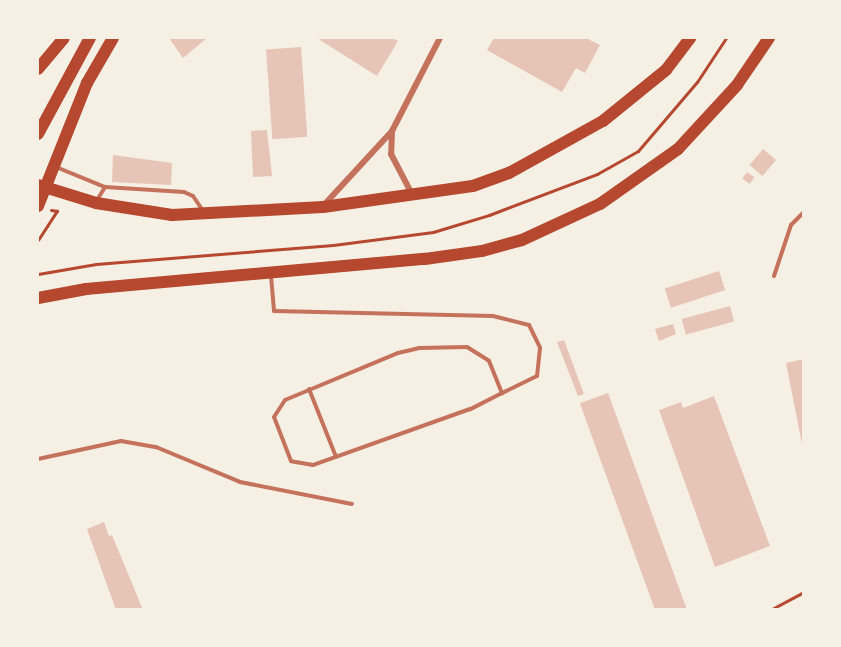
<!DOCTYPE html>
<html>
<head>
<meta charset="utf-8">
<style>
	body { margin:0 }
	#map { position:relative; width:841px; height:647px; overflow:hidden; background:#f6efe4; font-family:Helvetica,sans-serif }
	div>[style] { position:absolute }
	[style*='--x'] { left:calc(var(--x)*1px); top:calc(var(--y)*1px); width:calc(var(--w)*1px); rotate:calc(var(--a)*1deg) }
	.building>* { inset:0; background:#e6c5b7; transform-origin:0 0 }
	.path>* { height:3px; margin:-1.5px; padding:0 1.5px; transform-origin:1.5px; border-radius:1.5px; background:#b5482f }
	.service>* { height:4px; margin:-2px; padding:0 2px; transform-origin:2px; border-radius:2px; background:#c5725c }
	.minor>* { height:6px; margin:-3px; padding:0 3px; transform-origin:3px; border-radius:3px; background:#c5725c }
	.trunk>* { height:12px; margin:-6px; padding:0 6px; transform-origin:6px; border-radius:6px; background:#b5482f }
	span { translate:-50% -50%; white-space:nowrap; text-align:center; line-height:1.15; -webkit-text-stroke:6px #f6efe4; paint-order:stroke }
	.frame { position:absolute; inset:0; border:39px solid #f6efe4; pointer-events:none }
</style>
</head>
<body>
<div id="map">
	<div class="building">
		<div style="clip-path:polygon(169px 38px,207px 38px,183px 58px)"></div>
		<div style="clip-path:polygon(317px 38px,392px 38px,398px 41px,377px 76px)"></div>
		<div style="clip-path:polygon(494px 38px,586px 38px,600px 45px,585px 73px,576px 68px,562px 92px,487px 50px)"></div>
		<div style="left:301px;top:47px;width:90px;height:35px;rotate:86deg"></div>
		<div style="clip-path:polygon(267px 130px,272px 176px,253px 177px,251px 131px)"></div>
		<div style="left:763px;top:149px;width:17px;height:21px;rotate:40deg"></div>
		<div style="clip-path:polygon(113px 155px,172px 163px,171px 185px,112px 182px)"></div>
		<div style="left:747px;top:172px;width:9px;height:8px;rotate:36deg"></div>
		<div style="left:719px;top:271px;width:20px;height:57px;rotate:72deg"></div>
		<div style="left:730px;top:306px;width:16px;height:50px;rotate:75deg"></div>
		<div style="clip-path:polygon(673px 324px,676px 334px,659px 341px,655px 329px)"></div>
		<div style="clip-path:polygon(564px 340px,584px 394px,578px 396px,557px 342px)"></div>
		<div style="clip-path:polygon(804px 359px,804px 444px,802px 444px,786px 363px)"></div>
		<div style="left:608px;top:393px;width:231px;height:30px;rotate:70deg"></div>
		<div style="clip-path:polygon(714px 396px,770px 546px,715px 567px,659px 410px,681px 402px,683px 408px)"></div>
		<div style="clip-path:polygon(104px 522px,109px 536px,112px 535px,143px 610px,116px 610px,87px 529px)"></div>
	</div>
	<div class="path">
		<div style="--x:38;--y:240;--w:35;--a:-57"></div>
		<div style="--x:57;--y:211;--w:6;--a:-171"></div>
		<div style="--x:38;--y:274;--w:59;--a:-9.8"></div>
		<div style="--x:96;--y:264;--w:238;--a:-4.6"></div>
		<div style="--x:333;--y:245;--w:101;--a:-7.4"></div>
		<div style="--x:433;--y:232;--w:59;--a:-16.9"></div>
		<div style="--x:489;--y:215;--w:116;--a:-20.8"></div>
		<div style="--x:597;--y:174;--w:47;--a:-29.3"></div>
		<div style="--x:638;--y:151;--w:91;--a:-49.5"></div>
		<div style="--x:697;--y:82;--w:53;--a:-56.6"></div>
		<div style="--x:770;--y:610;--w:38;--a:-28"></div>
	</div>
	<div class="service">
		<div style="--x:56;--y:167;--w:53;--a:22.2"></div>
		<div style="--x:105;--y:187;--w:79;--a:3.6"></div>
		<div style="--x:184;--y:192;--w:10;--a:24"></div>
		<div style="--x:193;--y:196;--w:18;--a:56"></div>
		<div style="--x:97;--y:200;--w:15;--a:-58"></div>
		<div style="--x:271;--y:276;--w:35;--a:85"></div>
		<div style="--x:274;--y:311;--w:219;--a:1.3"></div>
		<div style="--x:493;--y:316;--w:37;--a:14"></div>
		<div style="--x:529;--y:325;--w:25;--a:64"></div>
		<div style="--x:540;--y:348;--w:28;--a:96"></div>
		<div style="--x:537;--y:376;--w:39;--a:154"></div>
		<div style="--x:502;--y:393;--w:36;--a:153"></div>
		<div style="--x:470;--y:409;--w:167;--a:160.4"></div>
		<div style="--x:313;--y:465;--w:22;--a:-170"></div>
		<div style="--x:291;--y:461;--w:47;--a:-111.1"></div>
		<div style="--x:274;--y:417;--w:20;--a:-57"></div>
		<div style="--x:285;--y:400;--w:122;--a:-22.6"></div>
		<div style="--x:398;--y:353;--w:22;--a:-13"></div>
		<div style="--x:419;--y:348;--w:48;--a:-1.2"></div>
		<div style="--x:467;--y:347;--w:26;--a:32"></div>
		<div style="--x:489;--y:361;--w:35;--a:68"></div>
		<div style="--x:774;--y:276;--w:54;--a:-71.6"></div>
		<div style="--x:791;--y:225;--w:18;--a:-45"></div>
		<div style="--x:309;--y:389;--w:73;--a:68.3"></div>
		<div style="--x:38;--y:459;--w:85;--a:-12.2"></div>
		<div style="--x:121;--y:441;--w:36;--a:10"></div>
		<div style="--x:156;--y:447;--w:91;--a:22.6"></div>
		<div style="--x:240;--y:482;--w:114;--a:11.1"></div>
	</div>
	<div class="minor">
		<div style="--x:392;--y:131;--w:23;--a:92"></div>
		<div style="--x:391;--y:154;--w:47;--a:62.4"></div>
		<div style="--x:323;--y:206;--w:102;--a:-47.4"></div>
		<div style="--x:392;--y:131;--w:105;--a:-62.7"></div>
	</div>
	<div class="trunk">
		<div style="--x:38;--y:69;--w:40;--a:-50"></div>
		<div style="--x:38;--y:134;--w:109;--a:-61.6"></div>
		<div style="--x:38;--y:185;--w:61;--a:17.2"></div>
		<div style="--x:96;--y:203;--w:77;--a:9"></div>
		<div style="--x:172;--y:215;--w:151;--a:-3"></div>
		<div style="--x:323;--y:207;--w:151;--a:-8"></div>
		<div style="--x:473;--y:186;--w:38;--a:-20"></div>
		<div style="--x:509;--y:173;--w:107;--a:-29"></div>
		<div style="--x:603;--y:121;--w:81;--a:-39"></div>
		<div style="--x:666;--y:70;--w:40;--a:-53"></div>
		<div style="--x:38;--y:206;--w:132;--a:-68.3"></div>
		<div style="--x:87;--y:83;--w:52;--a:-60"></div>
		<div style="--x:38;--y:298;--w:49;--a:-10.6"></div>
		<div style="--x:86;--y:289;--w:340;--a:-5.1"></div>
		<div style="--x:425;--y:259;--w:58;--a:-8"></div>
		<div style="--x:482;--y:251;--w:41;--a:-15.4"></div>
		<div style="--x:522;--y:240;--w:86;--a:-24.8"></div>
		<div style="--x:600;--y:204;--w:95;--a:-35.2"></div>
		<div style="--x:678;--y:149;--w:87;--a:-47.3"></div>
		<div style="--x:737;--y:85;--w:57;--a:-55.8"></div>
	</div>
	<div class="frame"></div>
</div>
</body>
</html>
